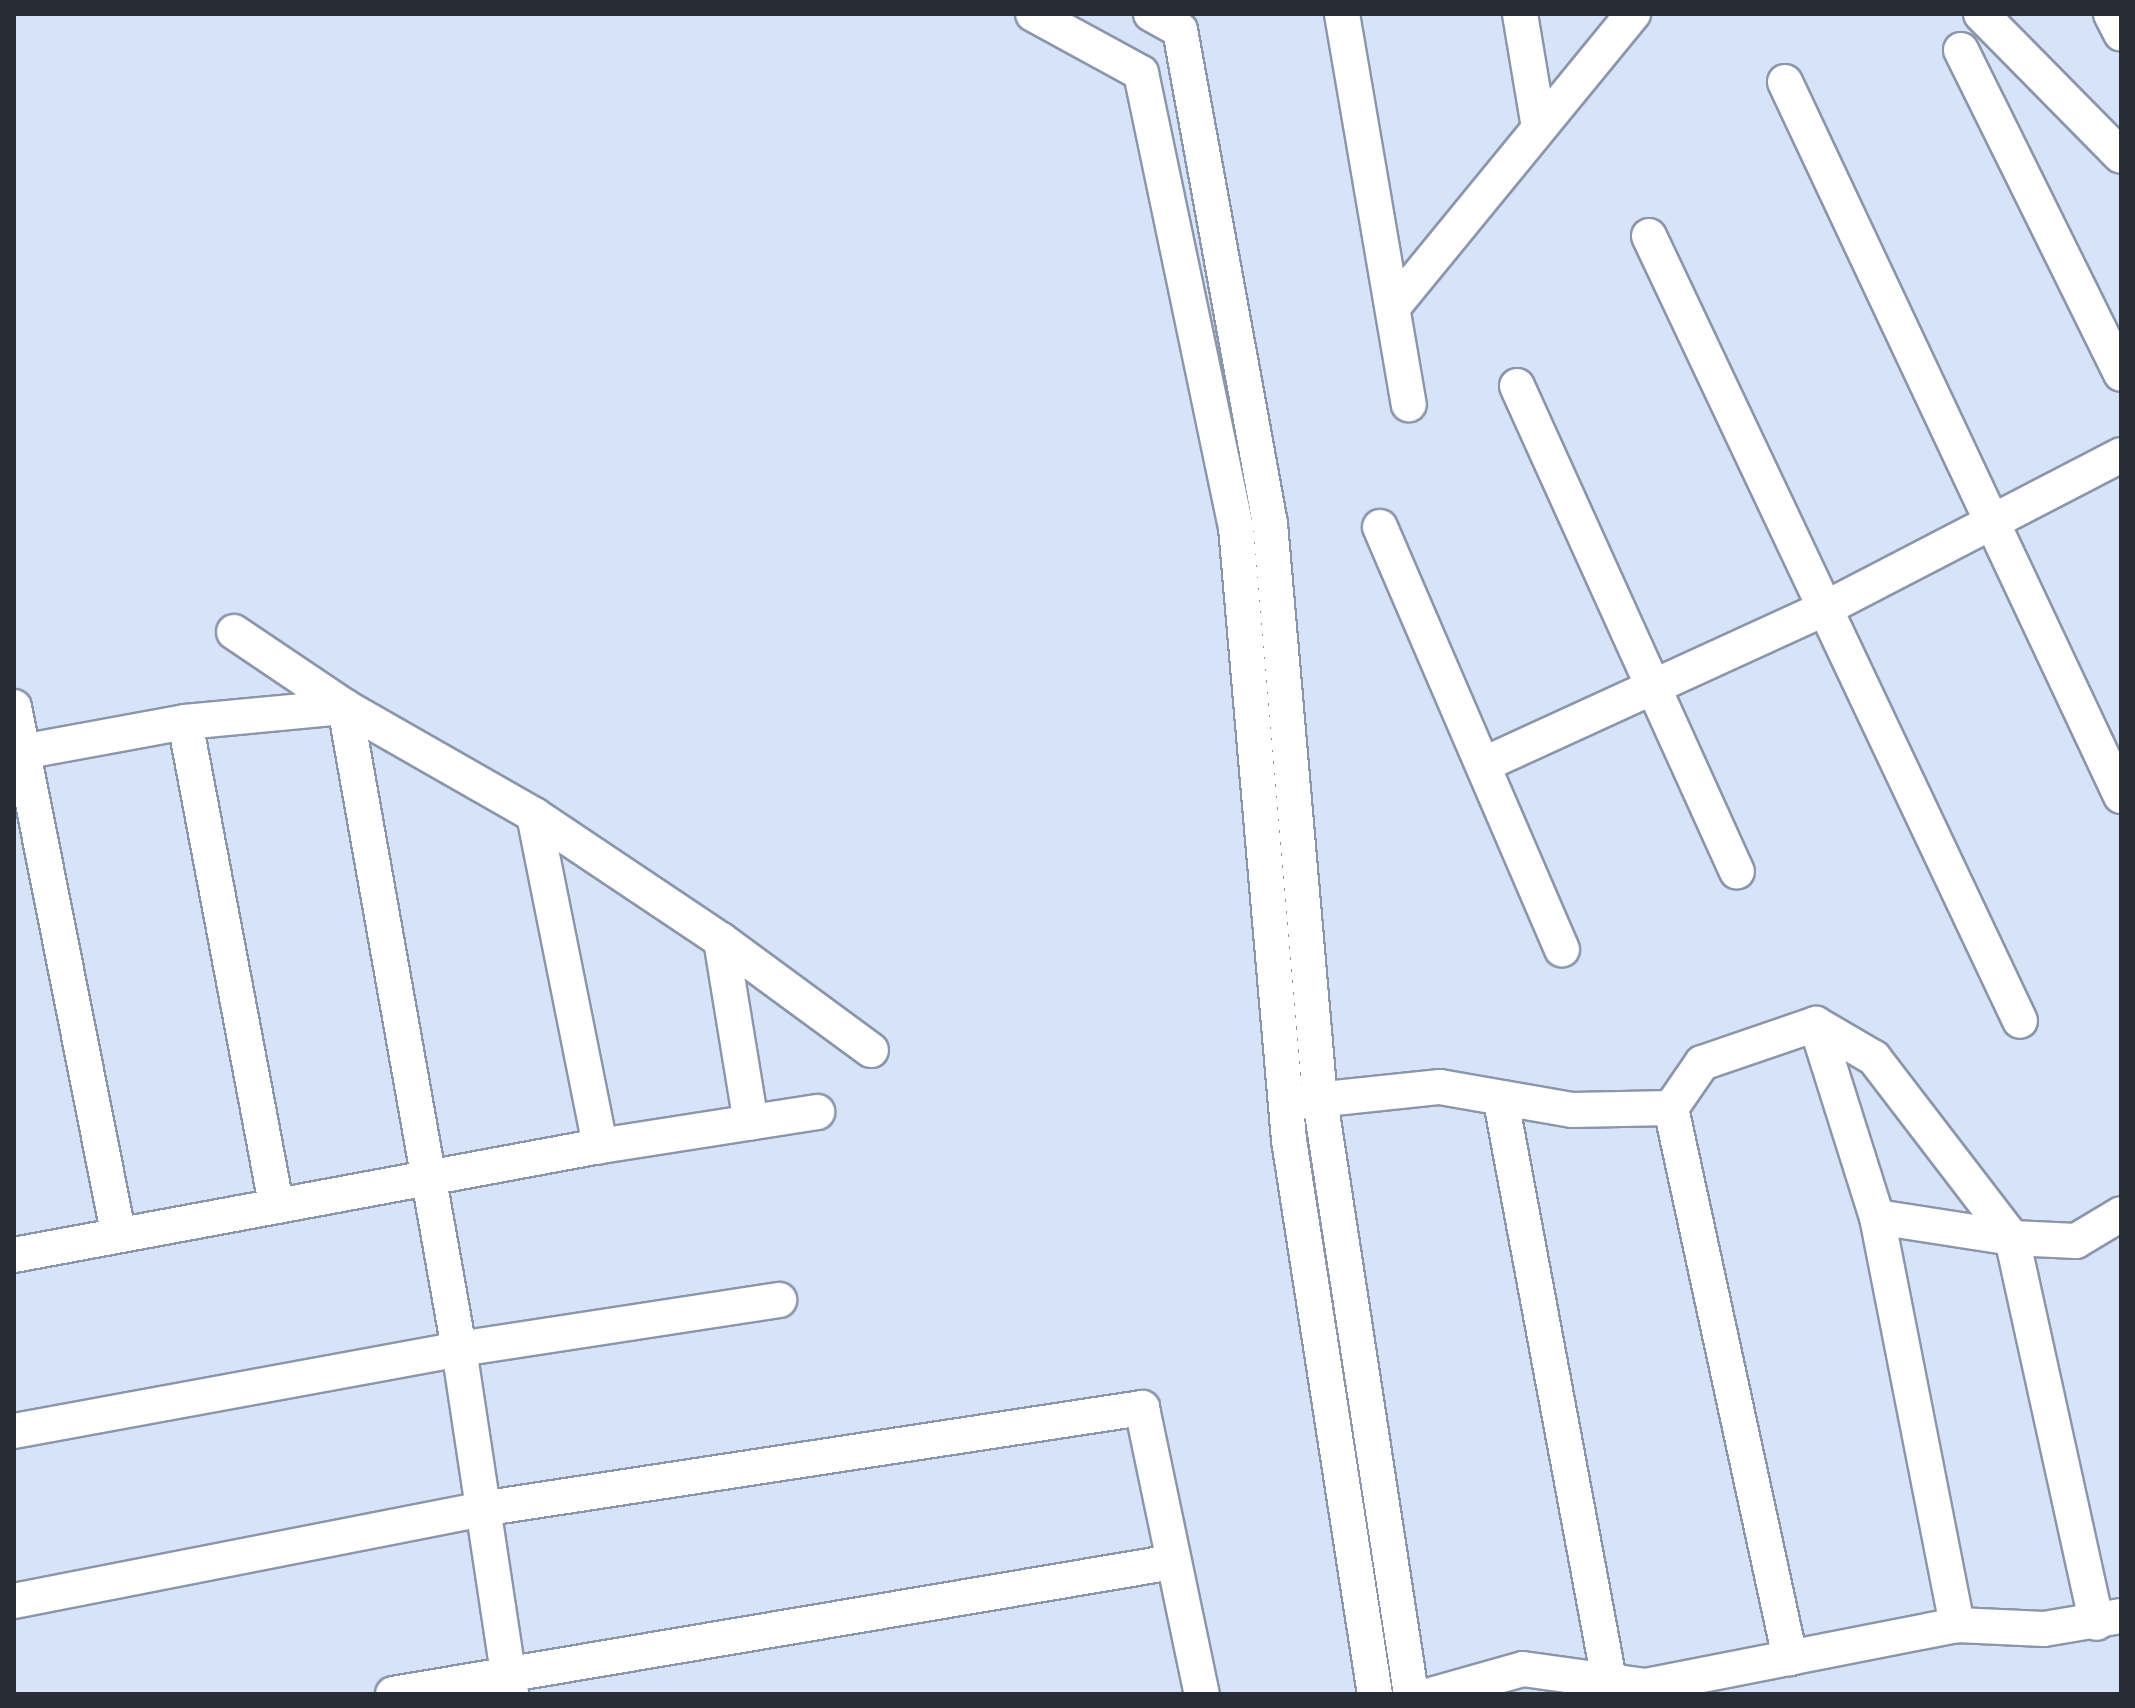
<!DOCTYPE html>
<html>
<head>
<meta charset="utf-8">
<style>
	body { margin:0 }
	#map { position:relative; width:2135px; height:1708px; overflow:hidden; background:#d7e3f9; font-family:Merriweather,serif }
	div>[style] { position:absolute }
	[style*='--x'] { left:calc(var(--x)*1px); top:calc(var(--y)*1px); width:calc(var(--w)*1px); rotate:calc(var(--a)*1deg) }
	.roads { filter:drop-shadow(2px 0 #8b96aa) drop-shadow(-2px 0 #8b96aa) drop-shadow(0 2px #8b96aa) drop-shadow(0 -2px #8b96aa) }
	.minor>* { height:34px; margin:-17px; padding:0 17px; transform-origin:17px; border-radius:17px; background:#fff }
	span { translate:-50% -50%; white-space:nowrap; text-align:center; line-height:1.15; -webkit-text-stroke:8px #d7e3f9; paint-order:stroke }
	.frame { position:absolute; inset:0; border:16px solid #282c34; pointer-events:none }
</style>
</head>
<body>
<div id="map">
	<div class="roads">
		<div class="minor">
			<div style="--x:1033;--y:14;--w:123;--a:28.6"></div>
			<div style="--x:1141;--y:73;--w:464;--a:78.2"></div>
			<div style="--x:1236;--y:527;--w:615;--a:85.06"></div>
			<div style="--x:1289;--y:1140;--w:561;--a:81.18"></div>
			<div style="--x:1151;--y:14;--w:33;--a:29"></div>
			<div style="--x:1180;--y:30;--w:502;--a:79.67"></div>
			<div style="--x:1270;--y:524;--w:578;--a:85.04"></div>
			<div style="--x:1320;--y:1100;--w:601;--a:81.29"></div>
			<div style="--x:1342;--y:14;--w:396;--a:80.3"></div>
			<div style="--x:1520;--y:14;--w:115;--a:80.5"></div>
			<div style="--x:1981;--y:14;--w:199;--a:45.4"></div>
			<div style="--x:2111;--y:14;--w:22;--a:63"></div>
			<div style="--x:1961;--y:50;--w:361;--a:63.7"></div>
			<div style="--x:1785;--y:82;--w:789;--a:64.8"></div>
			<div style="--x:1649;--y:236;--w:868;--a:64.7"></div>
			<div style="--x:1393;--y:307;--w:379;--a:-50.7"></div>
			<div style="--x:1517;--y:386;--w:533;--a:65.64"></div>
			<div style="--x:1380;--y:527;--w:460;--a:66.7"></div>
			<div style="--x:234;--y:632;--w:134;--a:34"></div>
			<div style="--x:345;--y:707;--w:652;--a:79.93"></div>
			<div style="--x:459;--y:1349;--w:349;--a:81.4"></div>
			<div style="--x:14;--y:707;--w:535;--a:78.8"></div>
			<div style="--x:185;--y:722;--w:491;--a:79.3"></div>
			<div style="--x:22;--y:752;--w:166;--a:-10.4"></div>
			<div style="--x:185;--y:722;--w:161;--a:-5.4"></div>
			<div style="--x:345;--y:707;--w:218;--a:29.7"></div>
			<div style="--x:534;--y:815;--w:225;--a:33.8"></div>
			<div style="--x:721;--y:940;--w:186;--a:36.3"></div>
			<div style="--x:1485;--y:764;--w:375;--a:-24.6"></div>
			<div style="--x:1826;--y:608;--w:332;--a:-27.4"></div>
			<div style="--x:534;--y:815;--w:338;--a:78.7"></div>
			<div style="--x:721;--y:940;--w:185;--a:80.7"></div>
			<div style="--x:1816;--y:1024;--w:67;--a:30.4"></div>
			<div style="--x:1874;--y:1058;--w:227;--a:52.5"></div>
			<div style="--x:2012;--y:1238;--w:394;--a:77.6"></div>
			<div style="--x:1501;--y:1101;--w:589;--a:79.43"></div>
			<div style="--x:1297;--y:1102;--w:144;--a:-6"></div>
			<div style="--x:1440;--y:1087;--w:134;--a:9.9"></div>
			<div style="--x:1572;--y:1110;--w:99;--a:-1.2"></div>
			<div style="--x:1671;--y:1108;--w:55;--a:-55.4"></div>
			<div style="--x:1702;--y:1063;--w:120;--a:-18.9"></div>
			<div style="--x:1816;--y:1024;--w:202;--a:72.5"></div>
			<div style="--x:1877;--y:1217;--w:137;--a:8.8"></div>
			<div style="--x:2012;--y:1238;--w:64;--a:2.7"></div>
			<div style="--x:2076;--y:1241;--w:52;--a:-31"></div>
			<div style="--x:1671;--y:1108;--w:563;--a:77.79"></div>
			<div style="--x:1877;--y:1217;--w:416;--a:78.9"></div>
			<div style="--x:14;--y:1255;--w:596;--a:-10.54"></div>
			<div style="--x:600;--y:1146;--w:220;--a:-8.9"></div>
			<div style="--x:14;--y:1431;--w:452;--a:-10.4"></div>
			<div style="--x:459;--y:1349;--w:324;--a:-8.7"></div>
			<div style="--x:14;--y:1601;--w:476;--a:-11.1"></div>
			<div style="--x:481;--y:1509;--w:669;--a:-8.69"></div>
			<div style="--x:1142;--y:1408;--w:292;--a:78.2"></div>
			<div style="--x:393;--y:1694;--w:791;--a:-9.61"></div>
			<div style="--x:1434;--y:1694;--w:92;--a:-15.7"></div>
			<div style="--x:1523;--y:1669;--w:124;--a:7.9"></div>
			<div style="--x:1646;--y:1686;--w:317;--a:-11.1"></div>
			<div style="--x:1957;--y:1625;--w:87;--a:2.6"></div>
			<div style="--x:2044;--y:1629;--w:78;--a:-9.6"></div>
		</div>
	</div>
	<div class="frame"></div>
</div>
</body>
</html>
